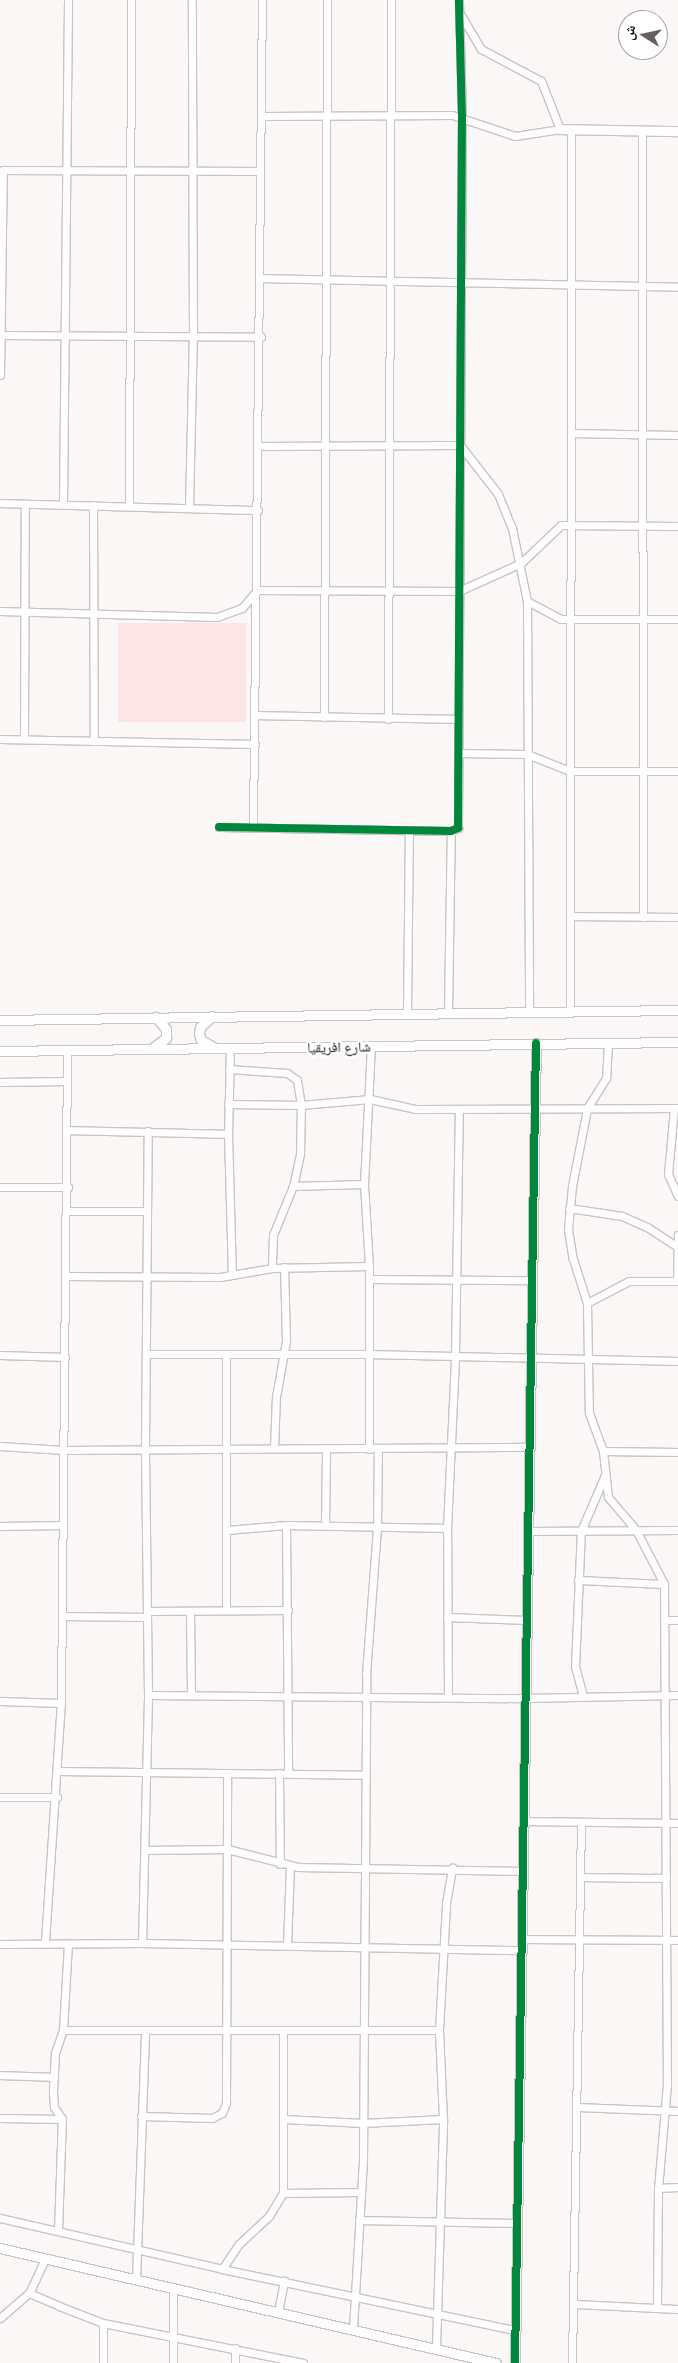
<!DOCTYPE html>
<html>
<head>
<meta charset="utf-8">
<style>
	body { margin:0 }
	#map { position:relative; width:678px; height:2363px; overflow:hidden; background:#fcf7f7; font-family:"Roboto Condensed","Noto Naskh Arabic",sans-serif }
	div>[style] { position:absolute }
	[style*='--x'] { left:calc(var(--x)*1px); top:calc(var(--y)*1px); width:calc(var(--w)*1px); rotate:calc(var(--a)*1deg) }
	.green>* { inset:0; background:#fbe6e5; transform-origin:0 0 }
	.roads { filter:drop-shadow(1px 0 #cac4c4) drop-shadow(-1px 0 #cac4c4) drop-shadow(0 1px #cac4c4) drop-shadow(0 -1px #cac4c4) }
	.minor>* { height:7px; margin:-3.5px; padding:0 3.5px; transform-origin:3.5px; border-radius:3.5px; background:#fffefe }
	.tertiary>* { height:9px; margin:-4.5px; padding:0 4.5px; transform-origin:4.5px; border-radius:4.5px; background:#fffefe }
	.cycleway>* { height:8px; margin:-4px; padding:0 4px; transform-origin:4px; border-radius:4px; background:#00873e }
	span { translate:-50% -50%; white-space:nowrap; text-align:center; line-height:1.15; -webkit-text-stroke:5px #fff; paint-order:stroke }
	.street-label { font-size:14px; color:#150e0e }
	.north { position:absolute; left:618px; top:10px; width:50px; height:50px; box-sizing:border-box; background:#fff; border:1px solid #a19f9f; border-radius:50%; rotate:280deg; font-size:14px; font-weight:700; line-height:20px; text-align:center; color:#150e0e }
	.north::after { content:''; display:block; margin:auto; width:18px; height:22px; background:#666060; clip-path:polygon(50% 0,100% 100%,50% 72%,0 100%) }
</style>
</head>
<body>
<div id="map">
	<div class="green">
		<div style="left:118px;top:623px;width:128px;height:99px"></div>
	</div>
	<div class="roads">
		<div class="minor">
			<div style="--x:261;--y:116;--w:191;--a:-0.3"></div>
			<div style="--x:452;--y:115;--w:66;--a:18.4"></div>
			<div style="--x:515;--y:136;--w:46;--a:-8.8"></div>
			<div style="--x:560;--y:129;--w:52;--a:-111.6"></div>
			<div style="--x:541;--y:81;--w:68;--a:-151.9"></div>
			<div style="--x:481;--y:49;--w:43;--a:-120.7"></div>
			<div style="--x:642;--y:132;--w:785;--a:89.93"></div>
			<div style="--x:261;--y:278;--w:417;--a:1.2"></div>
			<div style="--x:1;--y:335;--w:260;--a:0.4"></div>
			<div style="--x:0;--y:375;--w:205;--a:-89.2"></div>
			<div style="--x:3;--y:170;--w:257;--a:0.2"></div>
			<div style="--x:571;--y:433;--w:107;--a:1.1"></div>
			<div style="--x:260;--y:446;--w:200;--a:-0.3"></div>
			<div style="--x:460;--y:445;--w:62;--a:52.2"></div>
			<div style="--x:498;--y:494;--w:37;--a:68"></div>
			<div style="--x:512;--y:528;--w:75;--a:78.4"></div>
			<div style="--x:527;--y:601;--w:410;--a:89.7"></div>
			<div style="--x:0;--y:503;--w:258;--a:1.6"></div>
			<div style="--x:63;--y:504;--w:504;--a:-89.43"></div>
			<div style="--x:93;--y:505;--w:236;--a:89.8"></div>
			<div style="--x:129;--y:506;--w:506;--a:-89.77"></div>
			<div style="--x:189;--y:508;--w:171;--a:-88.7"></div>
			<div style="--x:193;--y:337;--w:337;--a:-90.2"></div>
			<div style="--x:527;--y:601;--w:38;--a:28"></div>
			<div style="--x:561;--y:619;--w:117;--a:0"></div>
			<div style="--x:0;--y:611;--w:217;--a:1.6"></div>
			<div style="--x:217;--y:617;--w:27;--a:-20"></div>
			<div style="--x:242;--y:608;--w:23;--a:-50"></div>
			<div style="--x:257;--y:590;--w:202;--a:0.3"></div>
			<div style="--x:459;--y:591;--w:68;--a:-24.3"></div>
			<div style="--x:521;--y:563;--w:55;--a:-43.5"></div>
			<div style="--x:561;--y:525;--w:117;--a:0.5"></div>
			<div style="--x:255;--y:715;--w:203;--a:1.1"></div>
			<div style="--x:324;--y:717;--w:717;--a:-89.76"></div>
			<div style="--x:388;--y:719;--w:719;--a:-89.76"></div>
			<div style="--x:0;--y:739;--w:255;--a:1.1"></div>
			<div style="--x:24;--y:739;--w:235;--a:-89.8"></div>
			<div style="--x:458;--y:753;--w:69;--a:0.8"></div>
			<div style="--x:527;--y:754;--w:46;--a:21.6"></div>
			<div style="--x:570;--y:771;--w:108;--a:0"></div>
			<div style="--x:219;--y:827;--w:232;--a:1"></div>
			<div style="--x:451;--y:831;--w:8;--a:-23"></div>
			<div style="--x:458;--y:828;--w:711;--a:-89.68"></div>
			<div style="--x:462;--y:117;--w:117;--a:-91.5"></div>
			<div style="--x:253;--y:827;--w:827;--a:-89.38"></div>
			<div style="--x:570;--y:916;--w:108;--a:0.5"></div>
			<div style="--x:570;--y:1011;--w:880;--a:-89.93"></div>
			<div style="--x:448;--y:1012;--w:181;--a:-89.1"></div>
			<div style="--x:407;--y:1013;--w:183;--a:-89.4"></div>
			<div style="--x:608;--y:1043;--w:35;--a:93"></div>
			<div style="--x:606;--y:1078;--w:36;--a:122"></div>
			<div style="--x:587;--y:1109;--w:78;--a:101"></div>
			<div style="--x:572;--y:1186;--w:43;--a:95.3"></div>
			<div style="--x:568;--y:1229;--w:30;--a:81"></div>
			<div style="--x:573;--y:1259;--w:46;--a:72.3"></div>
			<div style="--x:587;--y:1303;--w:110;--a:89"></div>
			<div style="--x:589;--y:1413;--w:40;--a:69.8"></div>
			<div style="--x:603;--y:1451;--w:46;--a:83.8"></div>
			<div style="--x:608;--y:1497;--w:43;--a:49.7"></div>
			<div style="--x:636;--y:1530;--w:61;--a:62.6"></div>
			<div style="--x:664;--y:1584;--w:500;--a:89.66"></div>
			<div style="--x:667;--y:2084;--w:104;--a:94.9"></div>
			<div style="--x:658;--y:2188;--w:120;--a:90.5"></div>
			<div style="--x:230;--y:1049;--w:85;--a:91.3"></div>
			<div style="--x:228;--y:1134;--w:140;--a:88.4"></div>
			<div style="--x:229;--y:1069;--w:58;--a:3.9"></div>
			<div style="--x:287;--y:1073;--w:12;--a:35"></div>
			<div style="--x:297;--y:1080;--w:25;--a:81"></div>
			<div style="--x:301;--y:1105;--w:49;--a:91.2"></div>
			<div style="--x:300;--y:1154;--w:33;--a:102"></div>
			<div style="--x:293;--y:1186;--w:53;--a:112.2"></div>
			<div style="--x:273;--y:1235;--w:33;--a:92"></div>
			<div style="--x:0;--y:1082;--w:67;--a:-0.9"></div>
			<div style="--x:228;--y:1104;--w:73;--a:0.8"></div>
			<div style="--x:301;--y:1105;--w:69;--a:-5"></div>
			<div style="--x:370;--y:1099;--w:46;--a:12.5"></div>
			<div style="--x:415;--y:1109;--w:263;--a:-0.2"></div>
			<div style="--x:674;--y:1108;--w:66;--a:95.2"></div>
			<div style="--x:668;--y:1174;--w:24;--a:66"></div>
			<div style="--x:69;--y:1130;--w:159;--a:1.4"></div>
			<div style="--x:293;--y:1186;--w:71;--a:-1.6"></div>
			<div style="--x:0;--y:1187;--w:68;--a:0"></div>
			<div style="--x:569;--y:1208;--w:54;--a:8.6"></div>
			<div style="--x:622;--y:1216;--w:27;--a:24"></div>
			<div style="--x:647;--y:1227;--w:37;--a:33"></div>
			<div style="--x:67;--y:1211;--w:80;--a:0"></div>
			<div style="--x:66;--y:1276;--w:154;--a:0.4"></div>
			<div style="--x:220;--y:1277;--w:53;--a:-9.8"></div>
			<div style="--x:272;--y:1268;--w:97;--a:-1.2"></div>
			<div style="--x:370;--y:1279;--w:162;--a:0.4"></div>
			<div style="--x:677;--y:1281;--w:46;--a:-88.8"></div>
			<div style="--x:587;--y:1303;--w:47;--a:-27.6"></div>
			<div style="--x:629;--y:1281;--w:49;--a:0"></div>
			<div style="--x:146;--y:1354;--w:223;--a:0"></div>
			<div style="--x:369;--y:1354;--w:309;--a:1.3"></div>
			<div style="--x:0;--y:1355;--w:65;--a:1.8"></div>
			<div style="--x:0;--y:1446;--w:64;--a:3.6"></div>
			<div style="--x:64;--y:1450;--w:466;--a:-0.4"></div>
			<div style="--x:274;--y:1448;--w:51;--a:-87.8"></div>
			<div style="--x:276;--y:1397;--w:57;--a:-79.9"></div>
			<div style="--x:286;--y:1341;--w:74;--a:-91.5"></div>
			<div style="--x:369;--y:1449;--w:183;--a:-90"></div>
			<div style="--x:369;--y:1266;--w:82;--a:-93.5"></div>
			<div style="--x:364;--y:1184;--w:138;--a:-87.1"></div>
			<div style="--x:603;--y:1451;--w:75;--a:0.8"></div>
			<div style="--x:286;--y:1525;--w:248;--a:89.5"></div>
			<div style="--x:325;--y:1525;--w:76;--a:-89.2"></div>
			<div style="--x:0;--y:1526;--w:63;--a:-0.9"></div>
			<div style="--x:227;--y:1530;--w:59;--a:-4.8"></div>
			<div style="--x:286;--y:1525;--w:161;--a:1.1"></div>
			<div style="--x:529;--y:1531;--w:149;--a:-0.4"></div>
			<div style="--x:578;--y:1580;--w:86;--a:2.7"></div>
			<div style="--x:226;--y:1610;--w:256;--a:-90"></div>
			<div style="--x:147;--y:1611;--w:141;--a:-0.4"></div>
			<div style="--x:190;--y:1611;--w:84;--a:89.3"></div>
			<div style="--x:62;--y:1616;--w:85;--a:0.7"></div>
			<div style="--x:447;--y:1617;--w:80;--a:2.1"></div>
			<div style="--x:664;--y:1620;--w:14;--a:0"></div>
			<div style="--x:148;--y:1695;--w:378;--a:0.5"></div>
			<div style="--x:526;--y:1698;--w:152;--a:-1.1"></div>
			<div style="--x:583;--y:1696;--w:30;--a:-105"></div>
			<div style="--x:575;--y:1667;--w:136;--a:-87.5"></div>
			<div style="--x:581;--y:1531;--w:61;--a:-66.8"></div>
			<div style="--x:448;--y:1697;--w:169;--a:-90.3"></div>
			<div style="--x:447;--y:1528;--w:172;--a:-87.3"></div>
			<div style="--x:455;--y:1356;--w:247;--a:-89.1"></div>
			<div style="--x:0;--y:1701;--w:61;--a:1.9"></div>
			<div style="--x:58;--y:1771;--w:307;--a:0.7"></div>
			<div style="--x:279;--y:1773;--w:91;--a:89.4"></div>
			<div style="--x:0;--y:1797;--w:57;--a:0"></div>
			<div style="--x:525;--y:1821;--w:153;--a:0.7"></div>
			<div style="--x:145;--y:1850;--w:82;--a:-0.7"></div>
			<div style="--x:227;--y:1849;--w:73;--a:14.2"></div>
			<div style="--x:298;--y:1867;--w:226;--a:1"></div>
			<div style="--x:580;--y:1877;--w:86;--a:0.7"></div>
			<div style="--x:522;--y:1939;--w:156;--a:0.4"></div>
			<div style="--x:45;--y:1942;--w:240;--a:-86.2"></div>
			<div style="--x:61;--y:1703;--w:653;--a:-89.47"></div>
			<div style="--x:142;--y:1943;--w:248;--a:-88.6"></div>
			<div style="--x:148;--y:1695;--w:248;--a:-90.7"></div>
			<div style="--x:145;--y:1447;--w:316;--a:-89.5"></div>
			<div style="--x:0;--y:1944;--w:142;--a:-0.4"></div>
			<div style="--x:142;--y:1943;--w:380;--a:1.1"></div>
			<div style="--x:287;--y:1945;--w:78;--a:-87.8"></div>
			<div style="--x:63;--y:2030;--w:376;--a:0"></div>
			<div style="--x:0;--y:2075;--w:54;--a:2.1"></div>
			<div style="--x:577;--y:2107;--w:101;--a:2.3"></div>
			<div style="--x:141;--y:2116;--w:71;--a:1.6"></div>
			<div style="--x:212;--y:2118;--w:11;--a:-27"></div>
			<div style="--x:222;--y:2113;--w:11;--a:-68"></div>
			<div style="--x:226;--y:2103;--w:330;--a:-89.8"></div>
			<div style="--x:0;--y:2118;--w:62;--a:0.9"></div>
			<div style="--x:283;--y:2119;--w:80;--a:2.9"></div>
			<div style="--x:363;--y:2123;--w:80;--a:-2.9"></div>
			<div style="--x:658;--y:2188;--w:20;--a:-3"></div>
			<div style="--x:283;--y:2193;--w:77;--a:-0.7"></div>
			<div style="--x:0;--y:2218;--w:228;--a:12.9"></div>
			<div style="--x:222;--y:2269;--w:298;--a:11.8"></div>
			<div style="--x:359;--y:2220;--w:157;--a:1.1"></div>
			<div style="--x:58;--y:2231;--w:112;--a:-88"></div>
			<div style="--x:62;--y:2119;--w:14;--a:-124"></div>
			<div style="--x:54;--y:2107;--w:16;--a:-94"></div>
			<div style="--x:53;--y:2091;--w:38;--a:-87"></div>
			<div style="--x:55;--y:2053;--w:24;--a:-71"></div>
			<div style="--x:63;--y:2030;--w:86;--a:-86.7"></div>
			<div style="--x:45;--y:2259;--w:38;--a:115"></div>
			<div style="--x:29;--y:2293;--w:33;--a:23"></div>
			<div style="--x:59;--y:2306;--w:47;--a:21.1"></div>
			<div style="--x:103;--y:2323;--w:204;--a:11.3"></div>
			<div style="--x:222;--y:2269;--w:30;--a:-56"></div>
			<div style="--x:239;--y:2244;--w:41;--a:-43"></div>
			<div style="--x:269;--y:2216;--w:27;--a:-59"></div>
			<div style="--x:283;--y:2193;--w:163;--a:-90"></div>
			<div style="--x:136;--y:2280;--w:250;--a:-87.9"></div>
			<div style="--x:173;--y:2289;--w:74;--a:90"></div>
			<div style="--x:574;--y:2304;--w:104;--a:2.8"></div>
			<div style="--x:278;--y:2312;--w:32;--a:-79"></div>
			<div style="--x:0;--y:2318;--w:38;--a:-41"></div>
			<div style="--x:103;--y:2323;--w:40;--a:90"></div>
			<div style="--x:353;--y:2329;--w:170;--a:-86.6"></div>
			<div style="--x:363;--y:2159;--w:485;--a:-89.6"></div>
			<div style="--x:366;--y:1674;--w:146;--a:-85.7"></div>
			<div style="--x:377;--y:1528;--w:80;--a:-89.3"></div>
			<div style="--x:235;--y:2348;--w:15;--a:90"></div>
			<div style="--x:436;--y:2348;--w:229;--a:-88.2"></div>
			<div style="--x:443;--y:2119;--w:89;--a:-92.6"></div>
			<div style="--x:439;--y:2030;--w:127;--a:-86.8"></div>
			<div style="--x:446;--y:1903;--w:36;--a:-80"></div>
			<div style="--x:572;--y:2363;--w:540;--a:-89.05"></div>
		</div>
		<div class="tertiary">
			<div style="--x:560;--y:129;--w:118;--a:1"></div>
			<div style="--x:212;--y:1016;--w:16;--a:137"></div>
			<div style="--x:200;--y:1027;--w:7;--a:98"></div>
			<div style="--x:199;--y:1034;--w:6;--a:72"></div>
			<div style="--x:201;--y:1040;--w:14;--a:30"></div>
			<div style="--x:0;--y:1020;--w:678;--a:-0.85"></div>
			<div style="--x:151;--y:1049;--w:19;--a:-36"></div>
			<div style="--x:166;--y:1038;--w:9;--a:-90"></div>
			<div style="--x:166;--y:1029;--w:16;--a:-130"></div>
			<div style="--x:0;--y:1051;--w:678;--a:-0.76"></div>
			<div style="--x:0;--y:2248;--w:509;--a:13.05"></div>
			<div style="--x:515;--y:2363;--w:1320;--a:-89.09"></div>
		</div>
	</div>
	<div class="cycleway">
		<div style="--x:219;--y:827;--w:232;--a:1"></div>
		<div style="--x:451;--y:831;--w:8;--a:-23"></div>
		<div style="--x:458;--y:828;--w:711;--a:-89.68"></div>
		<div style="--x:462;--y:117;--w:117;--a:-91.5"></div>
		<div style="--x:515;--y:2363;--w:1320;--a:-89.09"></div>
	</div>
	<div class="street-label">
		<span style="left:339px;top:1047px;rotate:-1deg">شارع افريقيا</span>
	</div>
	<div class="north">ش</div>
</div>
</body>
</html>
